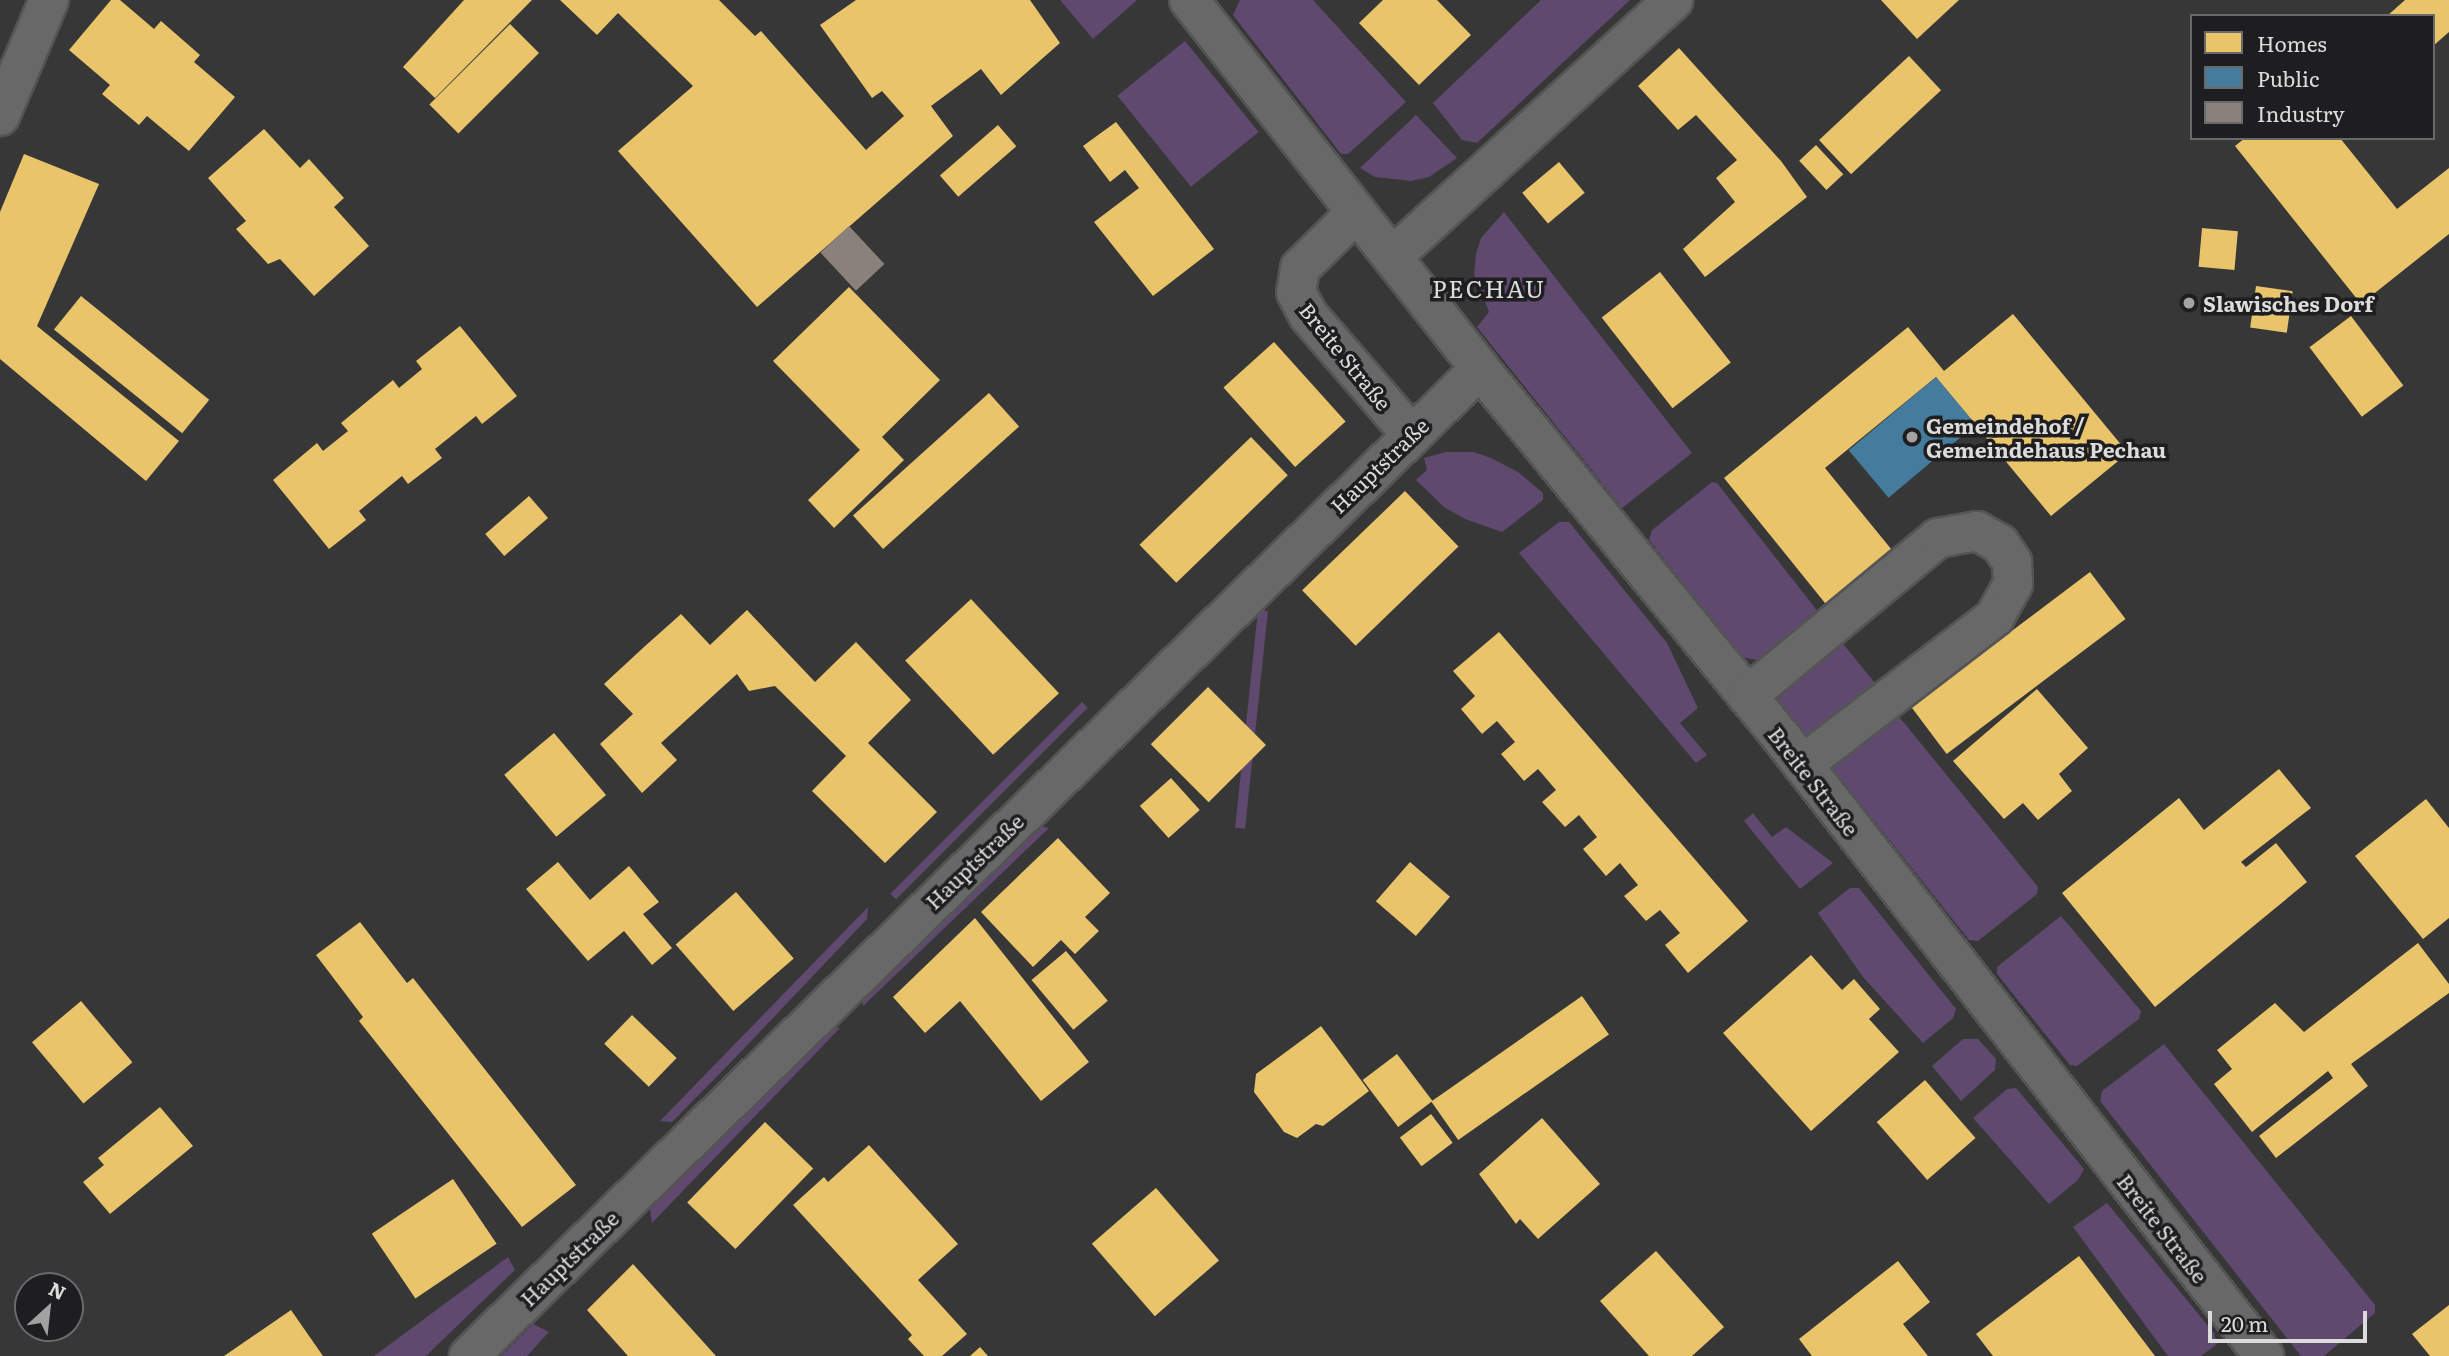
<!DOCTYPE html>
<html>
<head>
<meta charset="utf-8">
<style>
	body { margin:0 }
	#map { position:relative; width:2449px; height:1356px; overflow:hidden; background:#373737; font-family:Literata,serif }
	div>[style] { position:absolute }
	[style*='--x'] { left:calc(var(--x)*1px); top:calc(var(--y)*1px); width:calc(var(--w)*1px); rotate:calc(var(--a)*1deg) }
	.green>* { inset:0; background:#5f496f; transform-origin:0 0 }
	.homes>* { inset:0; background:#e9c46a; transform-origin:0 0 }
	.public>* { inset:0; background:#457b9d; transform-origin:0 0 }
	.industry>* { inset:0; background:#8a817c; transform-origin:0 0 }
	.roads { filter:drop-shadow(2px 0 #555455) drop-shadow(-2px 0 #555455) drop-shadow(0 2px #555455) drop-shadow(0 -2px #555455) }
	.minor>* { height:38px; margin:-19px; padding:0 19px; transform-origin:19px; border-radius:19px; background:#696869 }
	.dots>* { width:19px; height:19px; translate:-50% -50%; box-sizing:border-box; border:4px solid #1e1d1f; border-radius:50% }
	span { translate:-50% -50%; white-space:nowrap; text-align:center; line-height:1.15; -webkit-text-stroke:7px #1e1d1f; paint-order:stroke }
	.poi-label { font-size:21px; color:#dcdcdd; font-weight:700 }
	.left { translate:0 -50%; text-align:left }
	.street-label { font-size:21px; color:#dcdcdd }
	.quarter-label { font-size:24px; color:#dcdcdd; letter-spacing:2px }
	.legend { position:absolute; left:2190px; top:14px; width:245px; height:126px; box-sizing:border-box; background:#1e1d1f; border:2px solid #6a696b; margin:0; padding:9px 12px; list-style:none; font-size:21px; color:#dcdcdd }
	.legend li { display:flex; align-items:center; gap:14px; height:35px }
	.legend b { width:35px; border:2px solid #6a696b }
	.north { position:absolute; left:14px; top:1272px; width:70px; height:70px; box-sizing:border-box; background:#1e1d1f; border:2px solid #6a696b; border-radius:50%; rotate:27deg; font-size:19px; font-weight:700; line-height:28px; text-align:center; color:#dcdcdd }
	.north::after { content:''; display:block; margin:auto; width:24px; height:32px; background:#a2a2a3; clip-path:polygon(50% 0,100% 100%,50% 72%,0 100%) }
	.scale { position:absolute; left:2208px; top:1311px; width:159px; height:32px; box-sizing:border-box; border:4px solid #dcdcdd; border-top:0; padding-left:9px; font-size:21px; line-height:24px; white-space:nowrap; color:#dcdcdd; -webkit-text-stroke:5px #1e1d1f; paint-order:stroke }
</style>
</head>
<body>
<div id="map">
	<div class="green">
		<div style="clip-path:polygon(1060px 0,1137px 0,1093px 39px)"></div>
		<div style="clip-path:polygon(1240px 0,1313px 0,1406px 102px,1348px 154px,1341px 154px,1233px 15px)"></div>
		<div style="clip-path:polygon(1541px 0,1630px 0,1477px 143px,1462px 140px,1433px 103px)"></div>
		<div style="left:1185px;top:41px;width:117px;height:87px;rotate:51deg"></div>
		<div style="clip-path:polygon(1416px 115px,1457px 158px,1429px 177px,1411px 181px,1375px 177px,1360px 168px)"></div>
		<div style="clip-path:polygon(1504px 212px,1692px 453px,1622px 508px,1477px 327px,1489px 312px,1474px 274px,1476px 254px,1481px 238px)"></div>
		<div style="clip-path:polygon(1446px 452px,1474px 452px,1491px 458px,1518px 472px,1543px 493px,1543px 500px,1502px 532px,1465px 519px,1444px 507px,1416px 480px,1427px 470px,1424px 458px)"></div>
		<div style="clip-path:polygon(1394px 477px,1397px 480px,1293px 582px,1293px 574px)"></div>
		<div style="clip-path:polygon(1712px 482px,1717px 483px,1816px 609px,1815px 616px,1757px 660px,1740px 657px,1649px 540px,1652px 530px)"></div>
		<div style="clip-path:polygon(1559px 522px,1569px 522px,1667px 643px,1698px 708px,1680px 723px,1707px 755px,1696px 763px,1519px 553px)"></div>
		<div style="left:1258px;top:610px;width:10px;height:219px;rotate:6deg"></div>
		<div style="clip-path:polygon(1840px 640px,1879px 688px,1822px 732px,1807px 735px,1777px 703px,1778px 687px)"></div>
		<div style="left:1082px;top:702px;width:8px;height:271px;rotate:45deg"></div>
		<div style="clip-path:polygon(1896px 713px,2038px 887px,2037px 894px,1978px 941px,1969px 940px,1833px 769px,1835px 756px)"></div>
		<div style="clip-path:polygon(1753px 813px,1772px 837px,1786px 827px,1833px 863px,1800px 889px,1744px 821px)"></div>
		<div style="clip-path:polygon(1039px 826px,1049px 828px,863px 1006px,862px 999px)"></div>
		<div style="clip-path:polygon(1850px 888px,1859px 888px,1956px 1009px,1953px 1018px,1923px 1043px,1863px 977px,1818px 913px)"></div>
		<div style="clip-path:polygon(868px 907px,867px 919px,735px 1058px,672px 1122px,660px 1121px)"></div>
		<div style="clip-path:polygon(2061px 916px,2141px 1011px,2139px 1019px,2077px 1066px,2070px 1065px,1997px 974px,1997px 967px)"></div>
		<div style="clip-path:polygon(833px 1028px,840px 1028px,652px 1223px,650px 1209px)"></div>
		<div style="clip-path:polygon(1963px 1039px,1978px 1039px,1996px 1059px,1995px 1070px,1961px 1101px,1932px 1066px)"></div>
		<div style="clip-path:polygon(2164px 1044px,2375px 1305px,2375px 1313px,2324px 1356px,2301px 1356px,2100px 1101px,2102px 1091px)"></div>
		<div style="clip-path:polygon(2016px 1088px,2084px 1169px,2078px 1180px,2049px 1204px,1973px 1118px,2007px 1089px)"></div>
		<div style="clip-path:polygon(2107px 1203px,2214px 1333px,2217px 1344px,2201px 1356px,2168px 1356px,2073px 1227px)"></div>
		<div style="clip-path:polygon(508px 1257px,515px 1270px,426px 1356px,374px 1356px)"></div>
		<div style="clip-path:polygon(533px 1324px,549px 1332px,527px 1356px,501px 1356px)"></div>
	</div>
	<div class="homes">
		<div style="clip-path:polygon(111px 0,120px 0,154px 29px,161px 21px,200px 55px,194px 62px,235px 97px,189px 151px,147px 116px,139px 125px,102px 94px,110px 85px,69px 50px)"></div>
		<div style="clip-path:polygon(464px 0,532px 0,435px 98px,403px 67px)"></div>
		<div style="clip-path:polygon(560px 0,719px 0,755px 36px,761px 31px,866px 150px,904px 116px,882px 91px,872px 98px,820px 25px,856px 0,1030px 0,1060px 43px,1001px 95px,981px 69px,931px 106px,953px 136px,757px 307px,618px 151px,693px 86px,618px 13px,597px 35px)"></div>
		<div style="clip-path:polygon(1383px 0,1437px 0,1471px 35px,1419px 85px,1359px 23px)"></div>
		<div style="clip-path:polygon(1881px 0,1959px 0,1917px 39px)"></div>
		<div style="clip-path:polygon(2405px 0,2449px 0,2449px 32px,2433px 46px,2433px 16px,2387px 16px)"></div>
		<div style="left:510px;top:24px;width:41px;height:114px;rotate:45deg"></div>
		<div style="clip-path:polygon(1679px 48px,1781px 161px,1807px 197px,1705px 277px,1683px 249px,1735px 202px,1716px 178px,1737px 160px,1696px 115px,1678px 130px,1638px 86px)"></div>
		<div style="left:1909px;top:56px;width:47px;height:123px;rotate:47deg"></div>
		<div style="clip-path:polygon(1116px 122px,1214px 249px,1153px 296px,1094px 222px,1139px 188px,1125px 170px,1110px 182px,1083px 146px)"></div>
		<div style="left:998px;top:125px;width:28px;height:77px;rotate:49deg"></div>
		<div style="clip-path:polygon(264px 129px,300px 168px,309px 159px,344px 198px,334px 207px,369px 246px,314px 296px,280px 259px,268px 264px,236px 229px,246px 221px,208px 178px)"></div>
		<div style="clip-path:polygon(2245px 138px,2340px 138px,2397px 209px,2449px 168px,2449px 234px,2361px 304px,2235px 146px)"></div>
		<div style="left:1816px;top:145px;width:40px;height:23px;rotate:47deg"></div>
		<div style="clip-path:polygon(24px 154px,99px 184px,37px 326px,179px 441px,146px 481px,0 359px,0 212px)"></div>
		<div style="left:1559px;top:162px;width:40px;height:48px;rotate:50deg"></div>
		<div style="left:2202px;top:228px;width:36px;height:39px;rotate:5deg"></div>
		<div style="left:1660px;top:272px;width:115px;height:74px;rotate:52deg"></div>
		<div style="left:2256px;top:286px;width:37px;height:42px;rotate:8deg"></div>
		<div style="clip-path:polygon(849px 287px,940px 380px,882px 437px,904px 460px,834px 528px,808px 500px,860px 450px,773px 361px)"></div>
		<div style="left:81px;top:296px;width:165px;height:43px;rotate:39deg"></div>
		<div style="clip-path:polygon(2013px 314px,2128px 453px,2051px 516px,1936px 377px,1825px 468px,1896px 555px,1829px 608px,1724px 478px,1908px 327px,1944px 371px)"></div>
		<div style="left:2351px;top:316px;width:87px;height:52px;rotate:53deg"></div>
		<div style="clip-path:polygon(460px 326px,517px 396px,482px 424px,476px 416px,435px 449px,442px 458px,408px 484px,402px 476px,359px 511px,366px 520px,329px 549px,273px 480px,317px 443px,323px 451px,348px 431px,341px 423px,393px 380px,399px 388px,422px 369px,416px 361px)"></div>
		<div style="left:1274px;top:342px;width:107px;height:68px;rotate:48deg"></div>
		<div style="left:989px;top:393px;width:45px;height:183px;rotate:48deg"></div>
		<div style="left:1251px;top:437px;width:53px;height:155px;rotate:46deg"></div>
		<div style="left:1405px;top:491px;width:77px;height:143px;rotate:46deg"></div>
		<div style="left:529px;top:496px;width:29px;height:58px;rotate:49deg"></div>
		<div style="left:2090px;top:572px;width:59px;height:224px;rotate:53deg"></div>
		<div style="left:971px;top:599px;width:129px;height:90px;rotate:47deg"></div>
		<div style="clip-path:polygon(747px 610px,815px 682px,856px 642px,911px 700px,868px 743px,937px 812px,885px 863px,812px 791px,846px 756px,775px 686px,749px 691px,737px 674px,661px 743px,677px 760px,642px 793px,600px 744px,633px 714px,604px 684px,644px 647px,681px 614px,710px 645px)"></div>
		<div style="clip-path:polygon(1499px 632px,1748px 921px,1688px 973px,1665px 945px,1680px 933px,1660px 910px,1646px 921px,1624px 896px,1638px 885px,1620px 863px,1606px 876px,1583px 849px,1597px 837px,1579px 815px,1565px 827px,1542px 802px,1556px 790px,1538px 769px,1524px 781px,1501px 754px,1515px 742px,1497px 721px,1482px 734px,1461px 709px,1475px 696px,1453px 671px)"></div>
		<div style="left:1208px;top:687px;width:82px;height:81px;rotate:45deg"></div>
		<div style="clip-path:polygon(2037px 689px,2088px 748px,2059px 774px,2072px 791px,2038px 820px,2023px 803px,2004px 819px,1953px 761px)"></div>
		<div style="left:554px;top:733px;width:81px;height:65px;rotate:50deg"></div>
		<div style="clip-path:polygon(2279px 769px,2311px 808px,2241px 862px,2246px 867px,2276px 843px,2307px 882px,2155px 1007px,2062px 893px,2179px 798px,2204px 830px)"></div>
		<div style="left:1171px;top:778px;width:43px;height:42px;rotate:48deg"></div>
		<div style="clip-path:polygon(2426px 799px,2449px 828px,2449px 918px,2423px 939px,2355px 856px)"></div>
		<div style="clip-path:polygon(1058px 838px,1110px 893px,1085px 917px,1099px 931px,1075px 954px,1061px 940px,1033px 967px,981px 912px)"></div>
		<div style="clip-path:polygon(558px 862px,590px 900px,629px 866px,659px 902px,643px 914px,672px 948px,652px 965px,624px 931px,588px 961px,526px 889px)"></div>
		<div style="left:1410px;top:862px;width:53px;height:52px;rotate:41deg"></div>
		<div style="left:736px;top:892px;width:88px;height:80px;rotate:49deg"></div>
		<div style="clip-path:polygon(975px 918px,1089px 1062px,1041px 1101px,960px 1001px,925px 1033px,893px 997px)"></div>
		<div style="clip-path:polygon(360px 922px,407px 983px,413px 978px,576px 1185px,522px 1227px,359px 1021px,363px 1017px,316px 955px)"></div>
		<div style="clip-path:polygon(2418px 943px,2449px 984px,2449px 993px,2351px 1064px,2368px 1086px,2276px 1158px,2259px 1136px,2333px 1078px,2328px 1071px,2252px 1132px,2214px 1084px,2232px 1069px,2217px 1050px,2275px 1003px,2304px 1032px)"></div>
		<div style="left:1066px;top:951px;width:65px;height:45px;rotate:50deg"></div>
		<div style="clip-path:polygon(1811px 955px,1842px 990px,1854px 979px,1880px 1009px,1869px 1019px,1899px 1052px,1811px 1131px,1723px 1033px)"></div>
		<div style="left:1582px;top:996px;width:47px;height:184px;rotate:55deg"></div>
		<div style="left:81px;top:1001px;width:80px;height:64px;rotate:50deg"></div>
		<div style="left:632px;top:1015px;width:62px;height:40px;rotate:44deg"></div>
		<div style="clip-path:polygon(1321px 1026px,1369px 1091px,1323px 1126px,1316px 1124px,1297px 1138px,1284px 1132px,1254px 1092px,1256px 1074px)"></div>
		<div style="left:1397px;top:1054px;width:59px;height:43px;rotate:53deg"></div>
		<div style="left:1925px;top:1080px;width:77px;height:64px;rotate:49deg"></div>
		<div style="clip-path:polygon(160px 1107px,193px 1146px,110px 1214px,83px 1182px,104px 1165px,98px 1158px)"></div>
		<div style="left:1431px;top:1114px;width:36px;height:39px;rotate:53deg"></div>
		<div style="clip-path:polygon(1542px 1118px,1600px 1184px,1538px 1239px,1520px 1219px,1516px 1224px,1479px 1174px)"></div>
		<div style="left:765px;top:1122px;width:67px;height:112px;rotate:44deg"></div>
		<div style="clip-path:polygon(869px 1145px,958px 1244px,918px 1280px,967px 1334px,942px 1356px,924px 1356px,908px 1339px,912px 1335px,793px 1205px,824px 1177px,828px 1182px)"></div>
		<div style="left:453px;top:1179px;width:78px;height:98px;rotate:56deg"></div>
		<div style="left:1156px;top:1188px;width:96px;height:85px;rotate:49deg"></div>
		<div style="clip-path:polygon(1656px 1251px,1724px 1327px,1692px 1356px,1649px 1356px,1600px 1301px)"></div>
		<div style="clip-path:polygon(2079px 1256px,2155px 1356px,1993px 1356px,1976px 1334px)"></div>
		<div style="clip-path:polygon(1898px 1261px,1930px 1302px,1903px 1324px,1928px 1356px,1812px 1356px,1799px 1339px)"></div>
		<div style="clip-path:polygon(633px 1264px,716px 1356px,628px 1356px,587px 1310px)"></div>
		<div style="clip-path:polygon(2449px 1305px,2449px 1356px,2430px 1356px,2412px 1334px)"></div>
		<div style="clip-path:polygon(291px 1310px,323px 1356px,224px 1356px)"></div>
		<div style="clip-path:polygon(980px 1347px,988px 1356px,970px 1356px)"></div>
	</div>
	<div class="public">
		<div style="left:1936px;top:377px;width:62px;height:114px;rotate:50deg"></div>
	</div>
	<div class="industry">
		<div style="left:849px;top:226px;width:52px;height:39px;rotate:47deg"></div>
	</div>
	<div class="roads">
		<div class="minor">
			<div style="--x:1189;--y:0;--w:470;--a:51.7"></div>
			<div style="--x:1480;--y:369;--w:482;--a:50.7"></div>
			<div style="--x:1785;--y:742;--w:779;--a:52.04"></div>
			<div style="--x:0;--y:116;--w:126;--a:-67.1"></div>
			<div style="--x:1356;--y:213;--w:78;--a:135.5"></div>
			<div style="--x:1300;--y:268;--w:24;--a:99"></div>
			<div style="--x:1296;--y:292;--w:26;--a:62"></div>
			<div style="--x:1308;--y:315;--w:156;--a:49.2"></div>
			<div style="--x:1392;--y:257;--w:381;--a:-42.4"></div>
			<div style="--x:1747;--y:696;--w:248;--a:-39.6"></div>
			<div style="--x:1938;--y:538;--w:40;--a:-10"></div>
			<div style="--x:1977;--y:531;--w:26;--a:29"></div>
			<div style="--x:2000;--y:544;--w:22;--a:56"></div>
			<div style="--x:2012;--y:562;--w:22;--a:87"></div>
			<div style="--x:2013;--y:584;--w:38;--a:119"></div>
			<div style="--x:1995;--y:617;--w:243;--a:142.5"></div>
			<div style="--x:469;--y:1356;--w:1413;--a:-44.31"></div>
		</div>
	</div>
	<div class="dots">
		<div style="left:2189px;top:303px;background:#a2a2a3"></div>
		<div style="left:1912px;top:437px;background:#a2a2a3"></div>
	</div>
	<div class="poi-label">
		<span class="left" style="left:2203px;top:303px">Slawisches Dorf</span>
		<span class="left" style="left:1926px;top:437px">Gemeindehof /<br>Gemeindehaus Pechau</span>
	</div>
	<div class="street-label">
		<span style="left:1346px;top:356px;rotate:51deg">Breite Straße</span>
		<span style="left:1379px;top:465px;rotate:-44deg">Hauptstraße</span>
		<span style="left:1814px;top:781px;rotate:52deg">Breite Straße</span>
		<span style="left:974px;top:861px;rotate:-44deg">Hauptstraße</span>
		<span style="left:2163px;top:1228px;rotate:52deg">Breite Straße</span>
		<span style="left:569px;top:1258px;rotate:-44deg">Hauptstraße</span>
	</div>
	<div class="quarter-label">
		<span style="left:1489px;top:288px">PECHAU</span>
	</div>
	<ul class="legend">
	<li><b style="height:19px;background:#e9c46a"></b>Homes</li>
	<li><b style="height:19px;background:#457b9d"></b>Public</li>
	<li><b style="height:19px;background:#8a817c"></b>Industry</li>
	</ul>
	<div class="north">N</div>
	<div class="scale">20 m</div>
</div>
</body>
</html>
